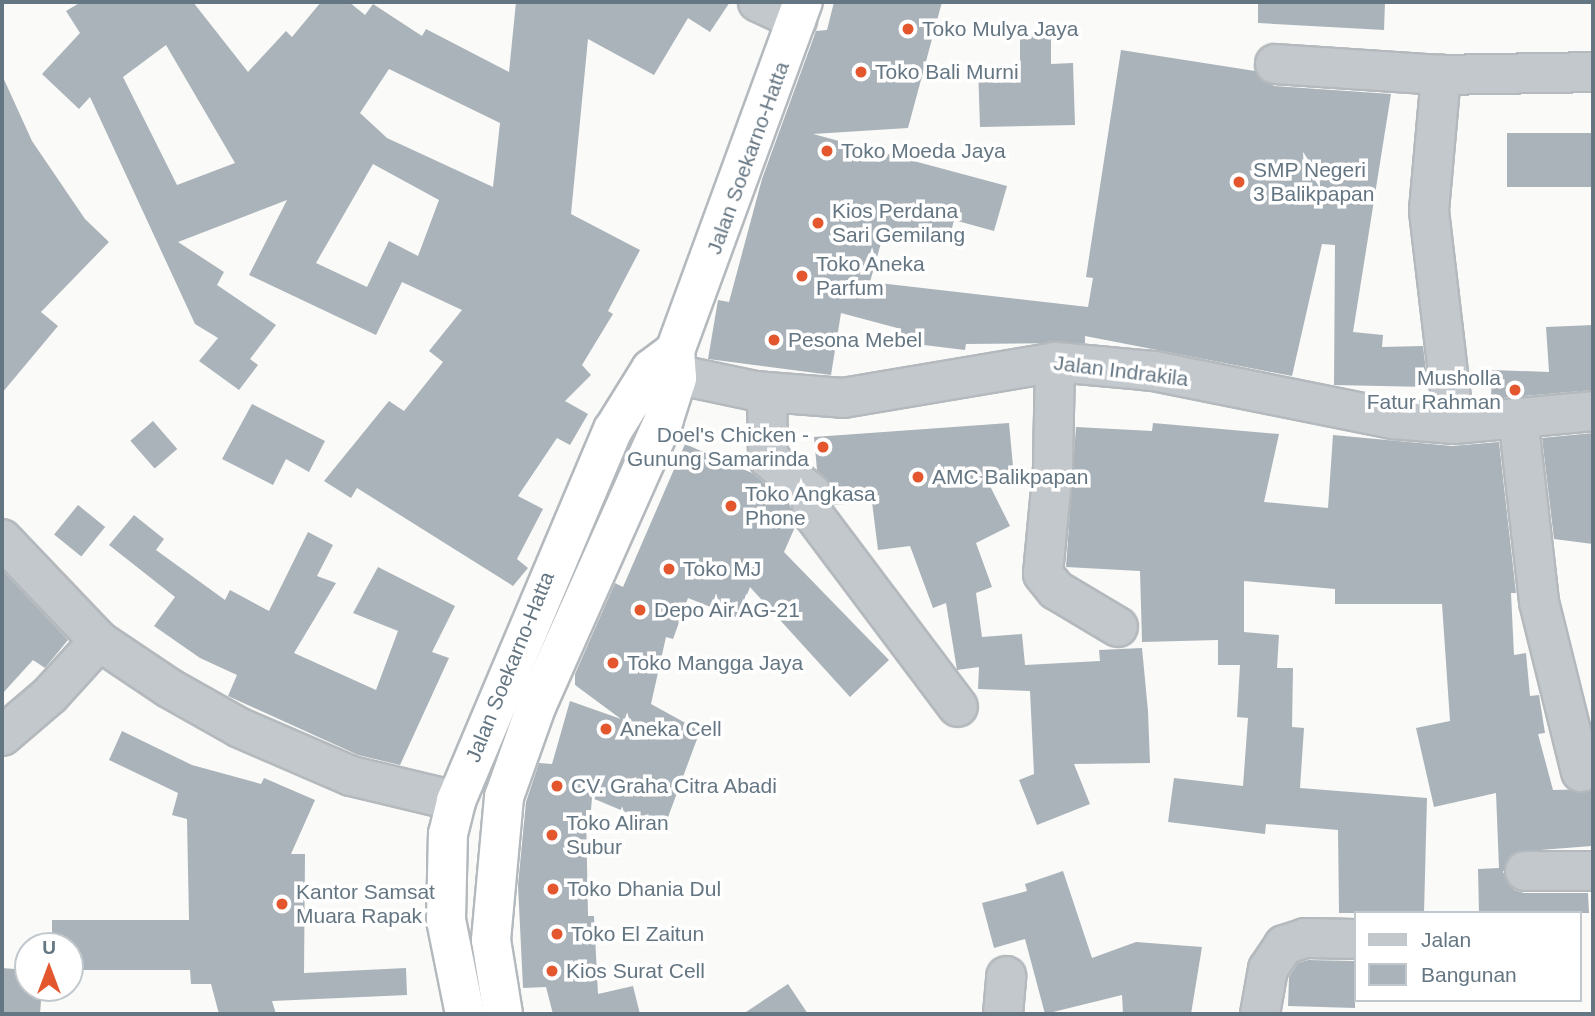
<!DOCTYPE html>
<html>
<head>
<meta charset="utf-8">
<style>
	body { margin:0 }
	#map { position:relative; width:1595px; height:1016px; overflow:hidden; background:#fafaf8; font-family:Helvetica,sans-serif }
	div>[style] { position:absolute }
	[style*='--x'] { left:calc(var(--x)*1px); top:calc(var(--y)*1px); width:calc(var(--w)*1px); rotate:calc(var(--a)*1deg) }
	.building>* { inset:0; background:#aab3b9; transform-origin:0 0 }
	.roads { filter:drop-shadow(2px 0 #b4b9bd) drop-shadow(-2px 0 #b4b9bd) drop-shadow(0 2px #b4b9bd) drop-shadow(0 -2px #b4b9bd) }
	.minor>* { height:38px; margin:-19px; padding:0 19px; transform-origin:19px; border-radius:19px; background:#c3c8cc }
	.highway>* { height:38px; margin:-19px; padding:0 19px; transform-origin:19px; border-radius:19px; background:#fff }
	.dots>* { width:19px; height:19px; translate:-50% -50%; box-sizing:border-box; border:4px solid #fff; border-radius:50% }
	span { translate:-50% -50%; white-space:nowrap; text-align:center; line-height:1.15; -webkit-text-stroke:7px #fff; paint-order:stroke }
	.poi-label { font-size:21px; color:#657683 }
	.left { translate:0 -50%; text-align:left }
	.right { translate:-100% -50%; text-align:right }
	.street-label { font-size:21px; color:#657683 }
	.frame { position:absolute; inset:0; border:4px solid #657683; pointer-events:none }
	.legend { position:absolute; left:1354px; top:911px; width:228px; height:91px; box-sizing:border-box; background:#fff; border:2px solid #c1c8cd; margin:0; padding:9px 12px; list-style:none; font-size:21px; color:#657683 }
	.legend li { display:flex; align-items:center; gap:14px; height:35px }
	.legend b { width:35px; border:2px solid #c1c8cd }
	.north { position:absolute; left:14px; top:932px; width:70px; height:70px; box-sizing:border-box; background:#fff; border:2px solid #c1c8cd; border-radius:50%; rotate:0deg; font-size:19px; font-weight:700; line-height:28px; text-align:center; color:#657683 }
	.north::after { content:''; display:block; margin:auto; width:24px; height:32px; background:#e4572e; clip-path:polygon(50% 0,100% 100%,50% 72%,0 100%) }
</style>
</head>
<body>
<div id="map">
	<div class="building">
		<div style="clip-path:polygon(evenodd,81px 2px,193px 2px,248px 72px,286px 31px,292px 37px,321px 2px,349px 2px,365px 15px,373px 4px,422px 36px,426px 29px,509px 72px,516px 2px,730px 2px,710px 32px,688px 18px,654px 75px,588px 39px,571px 214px,640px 250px,608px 311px,613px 314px,582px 365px,591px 375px,565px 401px,588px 414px,570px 445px,557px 438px,518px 496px,543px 509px,517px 559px,528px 568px,513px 586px,357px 488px,351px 498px,324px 481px,389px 401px,404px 411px,443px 362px,429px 351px,462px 310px,402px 282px,376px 335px,249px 275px,287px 200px,178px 242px,224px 272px,217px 285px,276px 325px,250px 359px,258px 365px,239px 390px,199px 361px,218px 338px,195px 324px,90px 97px,79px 109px,42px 74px,80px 33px,66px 11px,81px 2px,166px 45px,235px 163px,177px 185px,123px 77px,166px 45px,81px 2px,389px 69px,500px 123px,493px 187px,387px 138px,360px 113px,389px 69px,81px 2px,373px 164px,439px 200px,418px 256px,389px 241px,367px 287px,316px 263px,373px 164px)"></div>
		<div style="clip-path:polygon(834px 2px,942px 2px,908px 128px,813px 134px,1007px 186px,994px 231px,954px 220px,948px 244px,885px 229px,870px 282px,1088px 307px,1093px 278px,1086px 277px,1121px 50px,1255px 71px,1274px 86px,1391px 94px,1353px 332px,1383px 335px,1382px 347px,1423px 346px,1428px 387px,1334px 385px,1335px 245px,1322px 244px,1292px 376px,1085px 336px,1085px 343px,966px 344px,965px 350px,899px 342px,901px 329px,841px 313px,831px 375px,708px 359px,718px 300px,729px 302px,762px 179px,816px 31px,827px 30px)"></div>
		<div style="clip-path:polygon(1258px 2px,1385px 2px,1384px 30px,1258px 23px)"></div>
		<div style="clip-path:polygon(1020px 34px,1051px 39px,1051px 64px,1073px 63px,1075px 125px,980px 127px,978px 66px,1020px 65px)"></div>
		<div style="clip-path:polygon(2px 75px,32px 141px,85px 219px,109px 242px,41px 312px,58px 326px,2px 393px)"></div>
		<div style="left:1507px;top:133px;width:86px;height:54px"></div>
		<div style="clip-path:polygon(1593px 325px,1593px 390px,1491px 399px,1492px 370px,1549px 372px,1546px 327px)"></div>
		<div style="clip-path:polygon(252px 404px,325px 441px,309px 472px,286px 459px,273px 485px,222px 459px)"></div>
		<div style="left:153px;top:421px;width:37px;height:30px;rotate:49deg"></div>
		<div style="clip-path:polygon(1009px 423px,1014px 477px,987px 480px,1010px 526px,976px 543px,992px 587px,976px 593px,982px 637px,1022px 634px,1025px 665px,1100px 661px,1099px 650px,1142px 648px,1148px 711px,1150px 763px,1074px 764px,1090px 804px,1037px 825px,1019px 780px,1034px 774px,1030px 691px,978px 689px,979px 667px,957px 670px,946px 603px,933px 608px,910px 546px,878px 550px,872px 502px,834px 505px,830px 483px,817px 470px,814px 437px)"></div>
		<div style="clip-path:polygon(1153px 423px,1279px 434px,1264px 502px,1328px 508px,1333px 435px,1452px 446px,1499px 442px,1516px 593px,1511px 593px,1514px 655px,1526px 653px,1530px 696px,1539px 695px,1545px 733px,1538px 734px,1553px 790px,1593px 789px,1592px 846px,1515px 852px,1503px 872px,1514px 890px,1524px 893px,1588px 893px,1589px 913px,1479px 913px,1478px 869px,1499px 868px,1496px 793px,1434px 807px,1416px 728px,1450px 721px,1442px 604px,1335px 604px,1335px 589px,1244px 581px,1244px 632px,1279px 635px,1277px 668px,1293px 668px,1292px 727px,1304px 728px,1300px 788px,1427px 798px,1424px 913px,1339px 913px,1338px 830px,1266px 824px,1265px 834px,1168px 822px,1174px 778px,1243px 786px,1248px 718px,1237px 717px,1240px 665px,1218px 665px,1218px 640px,1142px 642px,1140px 571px,1066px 567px,1076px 427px,1152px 431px)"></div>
		<div style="clip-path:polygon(1593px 433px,1593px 544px,1554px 539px,1542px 438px)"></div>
		<div style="clip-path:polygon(685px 444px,752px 473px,790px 504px,795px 527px,784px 552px,889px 660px,850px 697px,750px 587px,738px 618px,688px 598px,673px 639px,666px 637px,651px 704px,700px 731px,664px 828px,592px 798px,591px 810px,586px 810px,588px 916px,594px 916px,598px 994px,633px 986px,640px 1014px,553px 1014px,546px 987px,523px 988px,518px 885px,526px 802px,539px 763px,552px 764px,570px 701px,621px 719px,575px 685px,575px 674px,615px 583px,623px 587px)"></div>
		<div style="left:78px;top:505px;width:35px;height:38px;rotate:39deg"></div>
		<div style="clip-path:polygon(134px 515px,164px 539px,156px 550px,225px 600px,230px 590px,269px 611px,308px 532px,333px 545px,317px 576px,336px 583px,294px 653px,376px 690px,398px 631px,353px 613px,378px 567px,455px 606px,432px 652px,449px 658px,400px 765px,358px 755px,228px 696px,237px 675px,200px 658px,154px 626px,175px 597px,109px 545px)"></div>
		<div style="clip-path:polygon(2px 570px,68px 640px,45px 668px,33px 660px,2px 694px)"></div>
		<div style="clip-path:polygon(122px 731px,192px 765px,261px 784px,264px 778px,315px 800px,291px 854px,305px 854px,304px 973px,406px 968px,407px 995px,272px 1001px,276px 1014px,219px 1014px,211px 984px,191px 984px,190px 970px,70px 970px,70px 946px,52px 946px,52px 920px,189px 920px,187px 819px,172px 815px,178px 793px,109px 760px)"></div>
		<div style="clip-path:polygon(1063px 871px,1092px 958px,1136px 942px,1202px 947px,1191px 1014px,1123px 1014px,1122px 995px,1045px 1014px,1025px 939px,994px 948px,982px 903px,1027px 891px,1025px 884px)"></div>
		<div style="clip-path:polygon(1308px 960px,1355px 961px,1355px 1008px,1288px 1006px,1289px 977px,1298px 963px)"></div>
		<div style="clip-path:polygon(2px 968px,28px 970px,28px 988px,42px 988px,40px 1014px,2px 1013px)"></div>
		<div style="clip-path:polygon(788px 984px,808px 1014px,743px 1014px)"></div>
	</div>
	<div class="roads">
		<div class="minor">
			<div style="--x:758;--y:2;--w:43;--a:24.8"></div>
			<div style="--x:1275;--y:64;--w:166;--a:3.8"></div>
			<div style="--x:1055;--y:362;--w:106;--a:91.1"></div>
			<div style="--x:1053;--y:468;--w:106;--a:95.4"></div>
			<div style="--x:1043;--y:574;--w:21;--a:51"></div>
			<div style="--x:1056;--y:590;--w:72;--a:30.8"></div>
			<div style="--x:651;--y:369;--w:106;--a:11.9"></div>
			<div style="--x:755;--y:391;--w:88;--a:4.5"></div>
			<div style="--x:843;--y:398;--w:215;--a:-9.6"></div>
			<div style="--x:1055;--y:362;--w:99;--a:5.2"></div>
			<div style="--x:1154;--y:371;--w:244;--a:11.4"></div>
			<div style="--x:1393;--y:419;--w:61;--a:4.7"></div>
			<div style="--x:1454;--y:424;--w:140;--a:-5.3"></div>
			<div style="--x:767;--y:393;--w:65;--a:89.1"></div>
			<div style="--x:768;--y:458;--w:55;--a:39.1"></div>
			<div style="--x:811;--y:493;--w:21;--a:85"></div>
			<div style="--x:813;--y:514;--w:241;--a:53.1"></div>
			<div style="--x:1518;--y:417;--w:186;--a:83.5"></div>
			<div style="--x:1539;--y:602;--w:175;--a:76.1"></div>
			<div style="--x:1454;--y:424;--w:215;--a:-96.7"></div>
			<div style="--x:1429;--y:210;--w:136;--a:-84.9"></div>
			<div style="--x:1441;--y:75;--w:152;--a:-1.1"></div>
			<div style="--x:2;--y:539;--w:141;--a:46.4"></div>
			<div style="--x:99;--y:641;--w:84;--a:33.9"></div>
			<div style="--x:169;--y:688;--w:81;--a:29.4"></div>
			<div style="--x:240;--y:728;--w:121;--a:23.4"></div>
			<div style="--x:351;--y:776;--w:108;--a:13.4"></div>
			<div style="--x:2;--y:736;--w:63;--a:-40.5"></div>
			<div style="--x:50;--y:695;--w:73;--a:-47.8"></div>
			<div style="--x:1525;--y:871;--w:68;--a:0"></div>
			<div style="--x:1003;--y:1014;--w:38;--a:-85"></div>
			<div style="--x:1260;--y:1014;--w:46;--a:-79.9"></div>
			<div style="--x:1268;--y:969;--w:29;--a:-56"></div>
			<div style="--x:1284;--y:945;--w:22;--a:-18"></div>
			<div style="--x:1305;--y:938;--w:50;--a:1.1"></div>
		</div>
		<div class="highway">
			<div style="--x:465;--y:1014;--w:96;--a:-101.4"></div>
			<div style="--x:446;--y:920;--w:86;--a:-88.7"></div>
			<div style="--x:448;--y:834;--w:34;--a:-76"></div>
			<div style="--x:456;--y:801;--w:403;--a:-67.1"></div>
			<div style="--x:613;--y:430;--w:72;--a:-58.1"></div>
			<div style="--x:651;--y:369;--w:30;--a:-37"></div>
			<div style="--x:503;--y:1014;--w:75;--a:-99.2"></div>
			<div style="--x:491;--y:940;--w:144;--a:-84.8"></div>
			<div style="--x:504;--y:797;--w:96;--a:-70.4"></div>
			<div style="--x:536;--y:707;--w:315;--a:-66"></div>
			<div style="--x:664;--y:419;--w:43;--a:-72.4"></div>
			<div style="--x:677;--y:378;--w:27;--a:-94"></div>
			<div style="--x:675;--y:351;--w:372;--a:-69.9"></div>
		</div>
	</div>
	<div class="dots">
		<div style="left:908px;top:29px;background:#e4572e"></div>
		<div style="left:861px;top:72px;background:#e4572e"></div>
		<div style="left:827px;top:151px;background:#e4572e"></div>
		<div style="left:1239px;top:182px;background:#e4572e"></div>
		<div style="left:818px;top:223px;background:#e4572e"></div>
		<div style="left:802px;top:276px;background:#e4572e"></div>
		<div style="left:774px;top:340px;background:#e4572e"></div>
		<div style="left:1515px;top:390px;background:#e4572e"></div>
		<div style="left:823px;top:447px;background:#e4572e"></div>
		<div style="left:918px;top:477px;background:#e4572e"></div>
		<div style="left:731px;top:506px;background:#e4572e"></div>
		<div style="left:669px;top:569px;background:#e4572e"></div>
		<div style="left:640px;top:610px;background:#e4572e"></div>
		<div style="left:613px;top:663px;background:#e4572e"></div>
		<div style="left:606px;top:729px;background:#e4572e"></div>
		<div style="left:557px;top:786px;background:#e4572e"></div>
		<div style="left:552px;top:835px;background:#e4572e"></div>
		<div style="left:553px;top:889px;background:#e4572e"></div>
		<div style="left:282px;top:904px;background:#e4572e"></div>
		<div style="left:557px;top:934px;background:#e4572e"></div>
		<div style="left:552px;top:971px;background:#e4572e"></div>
	</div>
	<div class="poi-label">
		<span class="left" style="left:922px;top:29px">Toko Mulya Jaya</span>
		<span class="left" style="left:875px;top:72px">Toko Bali Murni</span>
		<span class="left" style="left:841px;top:151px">Toko Moeda Jaya</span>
		<span class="left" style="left:1253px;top:182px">SMP Negeri<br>3 Balikpapan</span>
		<span class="left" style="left:832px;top:223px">Kios Perdana<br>Sari Gemilang</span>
		<span class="left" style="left:816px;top:276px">Toko Aneka<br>Parfum</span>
		<span class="left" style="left:788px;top:340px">Pesona Mebel</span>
		<span class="right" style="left:1501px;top:390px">Musholla<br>Fatur Rahman</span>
		<span class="right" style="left:809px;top:447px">Doel's Chicken -<br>Gunung Samarinda</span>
		<span class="left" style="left:932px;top:477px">AMC Balikpapan</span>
		<span class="left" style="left:745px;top:506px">Toko Angkasa<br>Phone</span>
		<span class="left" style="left:683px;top:569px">Toko MJ</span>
		<span class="left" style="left:654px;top:610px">Depo Air AG-21</span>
		<span class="left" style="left:627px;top:663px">Toko Mangga Jaya</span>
		<span class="left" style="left:620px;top:729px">Aneka Cell</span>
		<span class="left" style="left:571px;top:786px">CV. Graha Citra Abadi</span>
		<span class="left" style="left:566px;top:835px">Toko Aliran<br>Subur</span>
		<span class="left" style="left:567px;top:889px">Toko Dhania Dul</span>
		<span class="left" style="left:296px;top:904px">Kantor Samsat<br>Muara Rapak</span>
		<span class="left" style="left:571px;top:934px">Toko El Zaitun</span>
		<span class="left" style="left:566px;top:971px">Kios Surat Cell</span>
	</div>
	<div class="street-label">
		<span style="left:748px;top:158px;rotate:-70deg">Jalan Soekarno-Hatta</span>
		<span style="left:1121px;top:371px;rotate:7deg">Jalan Indrakila</span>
		<span style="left:510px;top:667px;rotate:-68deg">Jalan Soekarno-Hatta</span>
	</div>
	<div class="frame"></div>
	<ul class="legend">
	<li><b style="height:9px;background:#c3c8cc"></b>Jalan</li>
	<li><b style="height:19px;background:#aab3b9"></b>Bangunan</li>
	</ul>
	<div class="north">U</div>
</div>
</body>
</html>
